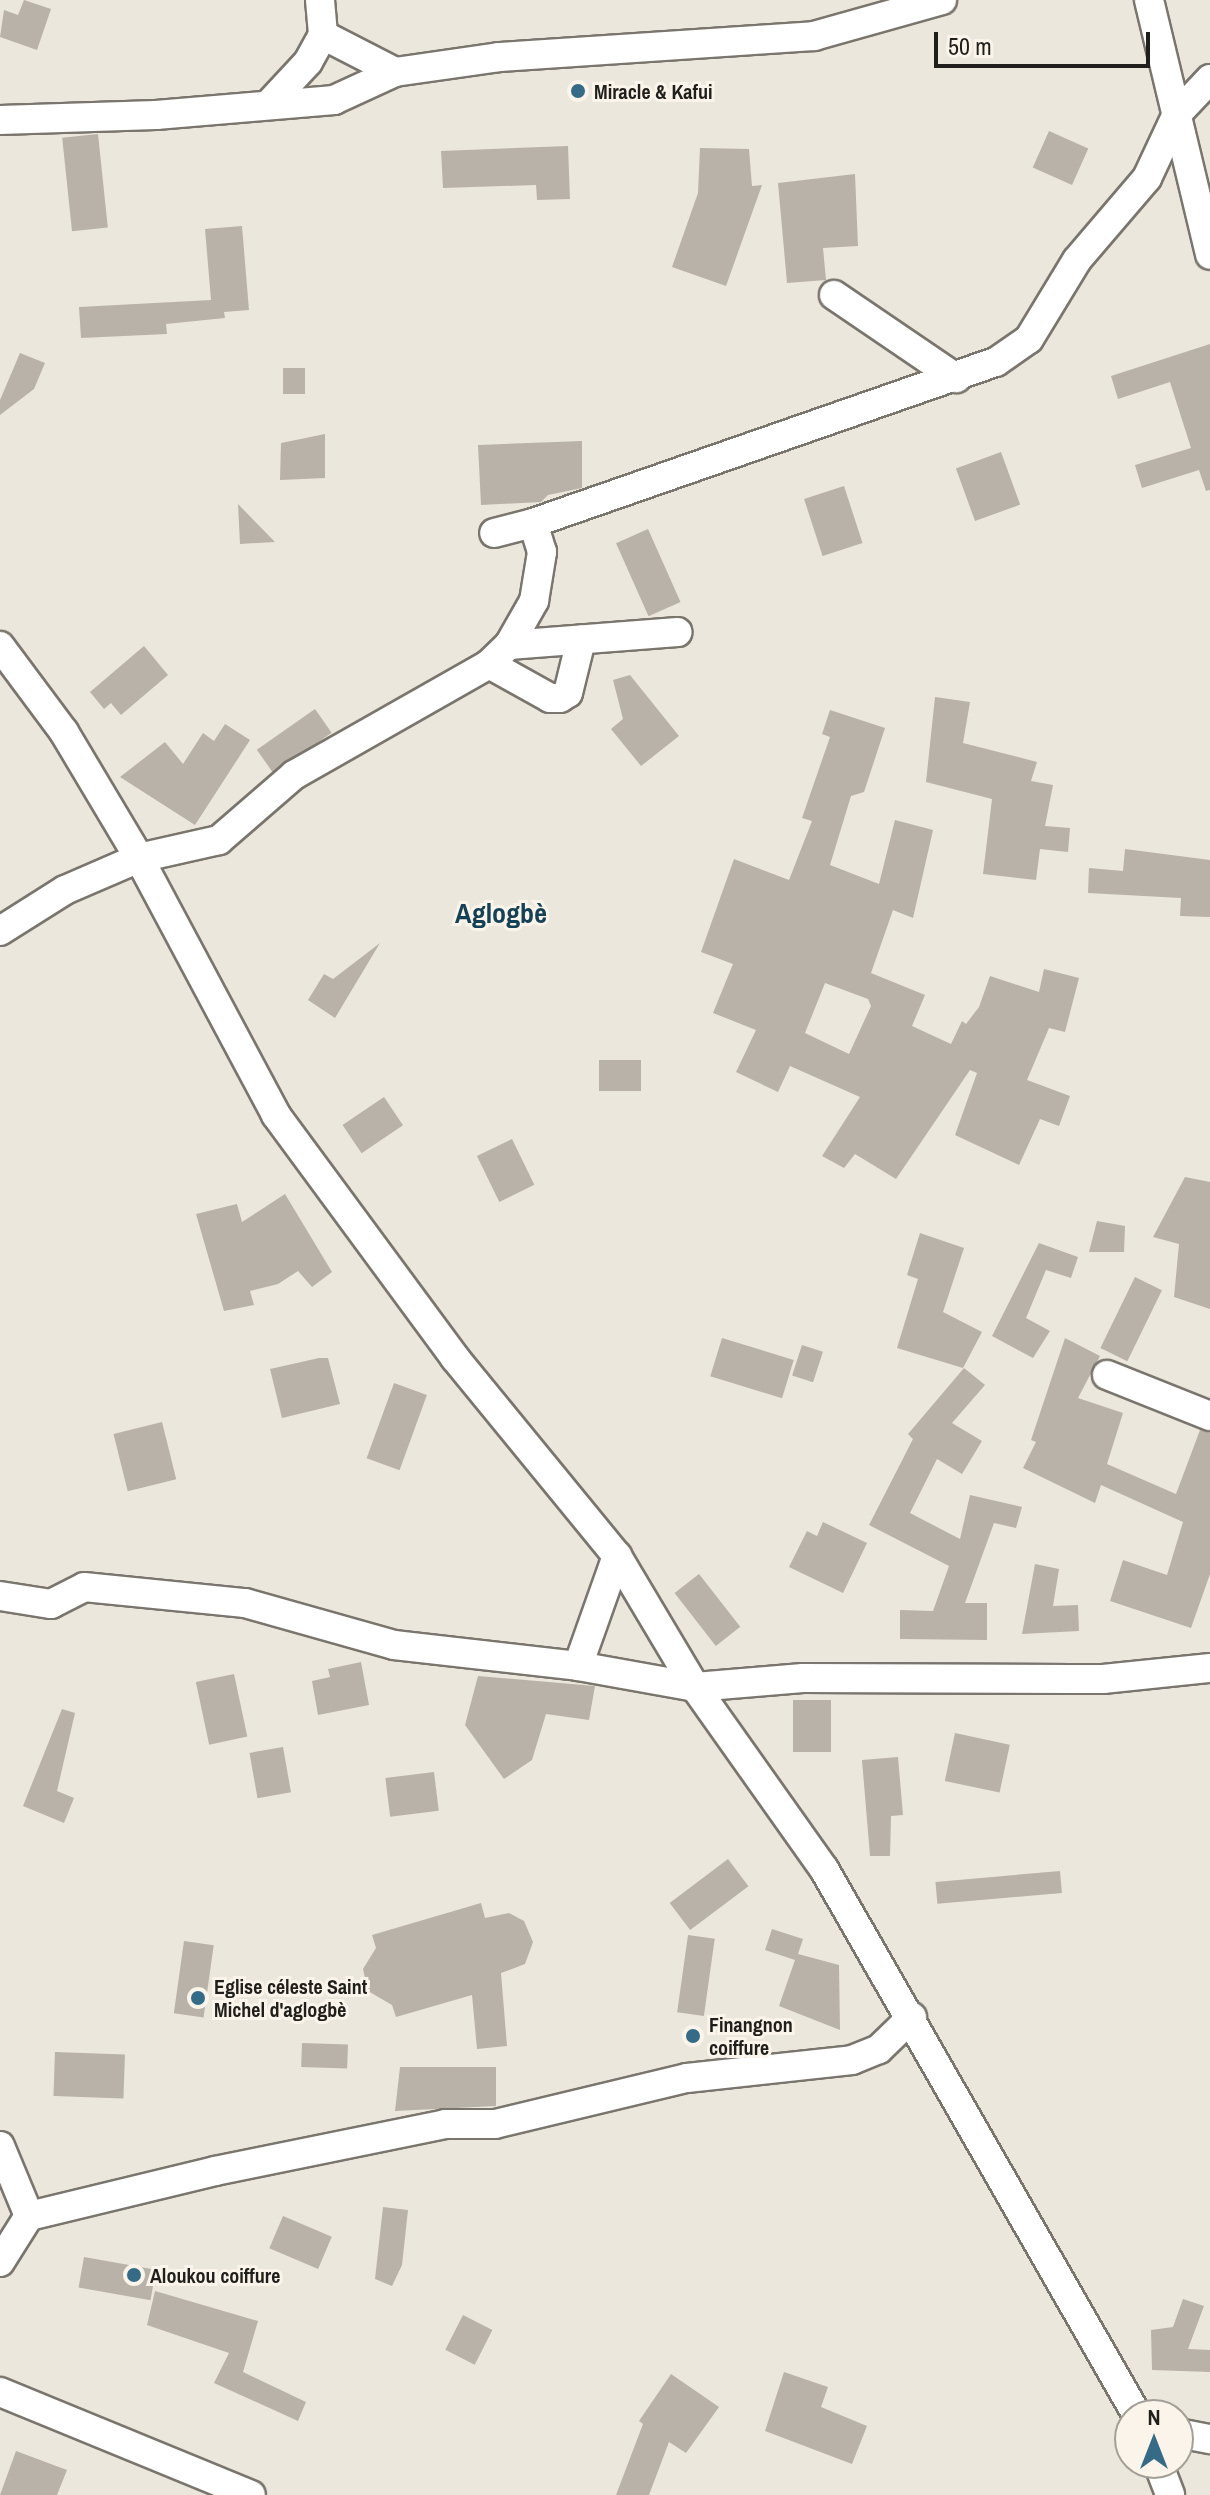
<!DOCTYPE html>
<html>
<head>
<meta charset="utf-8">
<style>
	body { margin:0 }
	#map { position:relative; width:1210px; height:2495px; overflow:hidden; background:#ece7dd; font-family:"Archivo Narrow",sans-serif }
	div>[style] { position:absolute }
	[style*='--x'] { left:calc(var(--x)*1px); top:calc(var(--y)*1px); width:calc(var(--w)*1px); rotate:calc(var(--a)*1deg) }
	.building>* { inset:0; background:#b8b2a9; transform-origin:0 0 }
	.roads { filter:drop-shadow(2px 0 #7a756d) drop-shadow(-2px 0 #7a756d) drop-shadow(0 2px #7a756d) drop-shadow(0 -2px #7a756d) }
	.minor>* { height:28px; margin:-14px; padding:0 14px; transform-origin:14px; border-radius:14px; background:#fff }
	.dots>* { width:22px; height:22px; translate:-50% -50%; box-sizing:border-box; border:4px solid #faf4ea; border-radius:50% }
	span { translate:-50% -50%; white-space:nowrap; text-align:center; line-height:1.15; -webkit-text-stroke:6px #faf4ea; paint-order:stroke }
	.poi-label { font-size:20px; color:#201f1b; font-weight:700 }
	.left { translate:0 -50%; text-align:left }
	.district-label { font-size:28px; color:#154156; font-weight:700 }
	.north { position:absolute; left:1114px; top:2399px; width:80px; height:80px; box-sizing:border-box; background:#faf4ea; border:2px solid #a39f97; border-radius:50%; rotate:0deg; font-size:22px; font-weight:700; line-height:32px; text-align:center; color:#201f1b }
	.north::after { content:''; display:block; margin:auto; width:28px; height:36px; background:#356b87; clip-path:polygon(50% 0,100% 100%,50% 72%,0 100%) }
	.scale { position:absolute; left:934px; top:32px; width:216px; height:36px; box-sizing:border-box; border:4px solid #201f1b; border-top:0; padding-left:10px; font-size:24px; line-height:28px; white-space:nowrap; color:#201f1b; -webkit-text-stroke:6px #faf4ea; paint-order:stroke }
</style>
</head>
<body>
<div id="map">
	<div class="building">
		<div style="clip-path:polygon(24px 0,51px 9px,37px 50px,0 37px,4px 10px,18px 15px)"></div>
		<div style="left:1049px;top:131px;width:43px;height:40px;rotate:24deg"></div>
		<div style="left:98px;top:134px;width:94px;height:36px;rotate:84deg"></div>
		<div style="clip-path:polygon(568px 146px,570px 199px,537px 200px,536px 185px,443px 188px,441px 151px)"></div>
		<div style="clip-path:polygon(700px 148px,749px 149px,752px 186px,762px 185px,726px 286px,672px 267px,698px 193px)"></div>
		<div style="clip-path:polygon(855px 174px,858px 246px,823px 248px,826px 280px,787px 283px,778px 183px)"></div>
		<div style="clip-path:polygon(242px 226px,249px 310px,224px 312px,225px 318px,166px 324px,167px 334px,81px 338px,79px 307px,211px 300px,205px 229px)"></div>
		<div style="clip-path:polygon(1210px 344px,1210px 490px,1206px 491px,1199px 470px,1142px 488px,1135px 465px,1191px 448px,1170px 382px,1118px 399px,1111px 376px)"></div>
		<div style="clip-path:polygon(20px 353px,45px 363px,34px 389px,0 415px,0 400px)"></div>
		<div style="left:283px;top:368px;width:22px;height:26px"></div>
		<div style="clip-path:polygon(325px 434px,325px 478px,280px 480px,281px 443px)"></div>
		<div style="clip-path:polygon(582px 441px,582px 488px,548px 495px,541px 502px,481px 505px,478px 445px)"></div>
		<div style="left:1001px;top:452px;width:56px;height:48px;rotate:70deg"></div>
		<div style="left:844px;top:486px;width:60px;height:42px;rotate:72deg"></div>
		<div style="clip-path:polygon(238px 504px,275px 542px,240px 544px)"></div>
		<div style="left:648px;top:529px;width:80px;height:35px;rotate:66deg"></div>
		<div style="clip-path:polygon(144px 646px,168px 675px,121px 715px,111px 703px,104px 709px,90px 692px)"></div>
		<div style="clip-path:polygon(630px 675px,679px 736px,641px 766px,611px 729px,623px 719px,613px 680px)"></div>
		<div style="clip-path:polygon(935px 697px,970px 702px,963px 743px,1037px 762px,1031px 781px,1053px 785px,1045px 826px,1070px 828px,1068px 852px,1040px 849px,1036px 880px,983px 874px,992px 799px,926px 782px)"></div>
		<div style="left:315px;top:709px;width:29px;height:71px;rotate:55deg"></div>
		<div style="clip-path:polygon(evenodd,830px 710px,885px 728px,864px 792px,851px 796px,830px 865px,879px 884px,895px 820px,933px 830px,913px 918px,893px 910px,871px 973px,925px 995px,912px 1026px,951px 1044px,962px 1021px,966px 1024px,979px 1007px,990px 976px,1039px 992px,1044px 969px,1079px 978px,1065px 1032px,1049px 1028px,1027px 1080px,1070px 1096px,1059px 1126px,1040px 1119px,1019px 1165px,955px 1135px,977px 1073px,970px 1070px,896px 1179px,855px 1154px,844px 1168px,822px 1156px,860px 1097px,790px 1066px,778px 1092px,736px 1072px,756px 1030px,713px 1013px,733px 964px,701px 952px,734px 859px,789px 880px,812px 821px,802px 818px,830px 737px,822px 734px,830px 710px,825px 983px,868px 999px,871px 1006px,849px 1054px,805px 1033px,825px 983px)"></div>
		<div style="clip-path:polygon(225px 724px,250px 740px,195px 825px,120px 777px,165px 742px,183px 764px,203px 733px,214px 741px)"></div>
		<div style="clip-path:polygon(1125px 849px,1210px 860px,1210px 917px,1180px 916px,1181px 898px,1088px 893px,1089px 868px,1123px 871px)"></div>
		<div style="clip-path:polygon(380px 943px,335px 1018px,308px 1000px,324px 974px,333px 979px)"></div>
		<div style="left:599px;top:1060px;width:42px;height:31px"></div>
		<div style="left:384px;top:1097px;width:34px;height:50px;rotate:56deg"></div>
		<div style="left:512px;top:1139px;width:51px;height:39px;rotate:64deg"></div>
		<div style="clip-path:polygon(1185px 1177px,1210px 1182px,1210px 1309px,1174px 1297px,1179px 1244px,1153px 1237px)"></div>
		<div style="clip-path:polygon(285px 1194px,332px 1272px,312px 1287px,298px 1271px,278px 1284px,250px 1291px,254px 1305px,224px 1311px,196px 1214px,237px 1204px,242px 1222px)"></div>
		<div style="clip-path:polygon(1097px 1221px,1125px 1226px,1124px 1252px,1089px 1252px)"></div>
		<div style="clip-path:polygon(920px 1233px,964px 1248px,943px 1312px,982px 1332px,963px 1368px,897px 1348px,918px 1279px,907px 1275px)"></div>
		<div style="clip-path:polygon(1039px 1243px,1078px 1257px,1071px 1278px,1046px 1270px,1026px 1318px,1050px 1331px,1033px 1358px,992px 1336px)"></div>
		<div style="left:1135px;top:1277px;width:30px;height:79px;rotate:26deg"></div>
		<div style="left:722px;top:1338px;width:75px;height:40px;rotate:17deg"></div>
		<div style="clip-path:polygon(1065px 1338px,1100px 1356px,1078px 1398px,1123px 1413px,1107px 1464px,1176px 1494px,1200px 1430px,1210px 1433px,1210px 1574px,1191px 1628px,1110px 1601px,1123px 1560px,1167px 1575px,1183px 1522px,1101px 1485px,1095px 1503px,1023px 1468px,1036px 1442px,1031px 1440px)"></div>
		<div style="left:802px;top:1345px;width:22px;height:32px;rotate:18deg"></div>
		<div style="clip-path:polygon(319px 1358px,328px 1358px,340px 1404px,282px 1418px,270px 1369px)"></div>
		<div style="clip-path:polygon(964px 1368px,985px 1385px,952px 1423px,982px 1441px,962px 1474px,937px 1459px,910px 1513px,960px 1539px,970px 1495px,1022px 1507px,1016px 1528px,994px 1523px,965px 1603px,987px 1603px,987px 1640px,900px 1639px,900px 1610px,933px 1611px,949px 1566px,869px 1525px,913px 1439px,908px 1434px)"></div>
		<div style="left:394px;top:1383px;width:35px;height:80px;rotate:20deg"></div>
		<div style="left:162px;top:1422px;width:59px;height:50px;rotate:76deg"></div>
		<div style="clip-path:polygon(823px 1522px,867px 1543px,843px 1593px,789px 1567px,807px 1531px,817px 1536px)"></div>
		<div style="clip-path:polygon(1035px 1564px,1059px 1569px,1053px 1606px,1078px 1605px,1079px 1631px,1022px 1634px)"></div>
		<div style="left:699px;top:1574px;width:67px;height:31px;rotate:52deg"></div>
		<div style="clip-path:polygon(361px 1662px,369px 1705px,318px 1715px,312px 1681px,330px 1677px,328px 1669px)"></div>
		<div style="left:234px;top:1674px;width:64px;height:39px;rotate:78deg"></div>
		<div style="clip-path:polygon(478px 1676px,595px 1686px,589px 1720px,546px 1714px,532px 1760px,504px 1779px,465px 1725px)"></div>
		<div style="left:831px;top:1700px;width:52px;height:38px;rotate:90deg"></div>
		<div style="clip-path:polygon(62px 1709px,75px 1713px,57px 1791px,74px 1798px,64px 1823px,23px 1806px)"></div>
		<div style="left:955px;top:1733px;width:56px;height:49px;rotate:12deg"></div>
		<div style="left:283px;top:1747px;width:46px;height:34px;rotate:80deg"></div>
		<div style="clip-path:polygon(898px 1757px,903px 1815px,891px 1816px,890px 1856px,870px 1856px,862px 1760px)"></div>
		<div style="left:434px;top:1772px;width:39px;height:49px;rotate:83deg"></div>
		<div style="left:728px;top:1859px;width:34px;height:73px;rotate:53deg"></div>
		<div style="left:1060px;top:1871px;width:22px;height:125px;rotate:85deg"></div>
		<div style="clip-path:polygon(481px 1903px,485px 1918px,509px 1913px,524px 1921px,533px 1942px,525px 1964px,501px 1973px,507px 2046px,477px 2049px,472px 1995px,396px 2017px,392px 2005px,368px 1991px,363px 1969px,376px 1948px,372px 1935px)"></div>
		<div style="clip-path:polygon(772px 1929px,803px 1939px,798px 1954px,839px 1965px,840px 2030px,779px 2006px,795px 1960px,765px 1950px)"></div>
		<div style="left:688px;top:1935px;width:27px;height:78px;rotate:8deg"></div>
		<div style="left:184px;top:1941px;width:30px;height:73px;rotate:8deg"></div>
		<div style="left:302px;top:2043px;width:46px;height:24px;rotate:2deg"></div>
		<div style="left:55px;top:2052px;width:70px;height:44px;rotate:2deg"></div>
		<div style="clip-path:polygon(400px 2067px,496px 2067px,496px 2106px,395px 2111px)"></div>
		<div style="clip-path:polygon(383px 2207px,408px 2210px,402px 2265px,392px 2286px,375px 2279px)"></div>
		<div style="left:283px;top:2216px;width:53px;height:35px;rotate:23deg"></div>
		<div style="left:84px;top:2257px;width:73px;height:31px;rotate:10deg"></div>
		<div style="clip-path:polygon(155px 2291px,258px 2321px,243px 2372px,306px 2402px,298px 2421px,214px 2383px,229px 2353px,147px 2325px)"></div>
		<div style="clip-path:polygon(1183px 2299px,1204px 2306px,1188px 2349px,1210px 2350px,1210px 2372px,1152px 2370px,1151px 2330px,1173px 2327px)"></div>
		<div style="left:463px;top:2315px;width:33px;height:39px;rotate:27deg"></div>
		<div style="clip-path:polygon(784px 2372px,828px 2387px,821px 2407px,867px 2426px,852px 2464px,765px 2431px)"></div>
		<div style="clip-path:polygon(671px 2374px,719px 2407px,686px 2453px,669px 2442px,649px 2495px,616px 2495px,643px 2424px,639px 2421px)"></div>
		<div style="clip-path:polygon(16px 2451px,67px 2470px,57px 2495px,0 2495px)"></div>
	</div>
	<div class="roads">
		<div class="minor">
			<div style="--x:320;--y:0;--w:35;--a:85"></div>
			<div style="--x:323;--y:35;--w:81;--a:27.2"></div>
			<div style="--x:1149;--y:0;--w:262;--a:76.5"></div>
			<div style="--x:269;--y:104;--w:57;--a:-47.1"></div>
			<div style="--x:308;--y:62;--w:31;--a:-61"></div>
			<div style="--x:0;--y:120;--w:156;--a:-1.8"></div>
			<div style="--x:156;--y:115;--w:179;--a:-4.8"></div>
			<div style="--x:334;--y:100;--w:67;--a:-24.7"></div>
			<div style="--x:395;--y:72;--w:105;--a:-8.2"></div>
			<div style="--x:499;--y:57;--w:316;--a:-3.8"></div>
			<div style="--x:814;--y:36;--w:133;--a:-15.7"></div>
			<div style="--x:834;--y:295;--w:148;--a:34.2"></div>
			<div style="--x:533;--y:523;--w:490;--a:-19.2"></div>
			<div style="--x:996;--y:362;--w:40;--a:-34.9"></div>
			<div style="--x:1029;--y:339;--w:92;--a:-58.7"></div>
			<div style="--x:1077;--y:260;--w:108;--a:-49.5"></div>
			<div style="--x:1147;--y:178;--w:71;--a:-64.9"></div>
			<div style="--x:1177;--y:114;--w:48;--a:-46.7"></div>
			<div style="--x:509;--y:645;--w:169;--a:-4.4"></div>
			<div style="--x:0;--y:646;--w:107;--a:53.3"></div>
			<div style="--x:64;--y:732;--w:147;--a:59.2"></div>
			<div style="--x:139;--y:858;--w:291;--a:61.9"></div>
			<div style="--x:276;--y:1115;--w:302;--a:53.6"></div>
			<div style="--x:455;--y:1358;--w:256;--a:50.7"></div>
			<div style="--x:617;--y:1556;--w:152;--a:59.2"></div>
			<div style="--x:695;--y:1687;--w:223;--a:54.7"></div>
			<div style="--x:824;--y:1869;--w:629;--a:60.18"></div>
			<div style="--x:489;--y:664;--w:70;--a:29.1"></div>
			<div style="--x:550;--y:698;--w:10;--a:0"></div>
			<div style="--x:560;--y:698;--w:9;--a:-32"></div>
			<div style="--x:568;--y:693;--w:55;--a:-76.2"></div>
			<div style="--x:0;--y:931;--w:77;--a:-32.2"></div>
			<div style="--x:65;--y:890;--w:81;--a:-23.4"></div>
			<div style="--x:139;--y:858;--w:82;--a:-12.7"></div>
			<div style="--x:219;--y:840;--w:99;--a:-40.9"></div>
			<div style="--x:294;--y:775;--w:224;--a:-29.6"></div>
			<div style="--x:489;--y:664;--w:28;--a:-44"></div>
			<div style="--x:509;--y:645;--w:51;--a:-60.4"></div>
			<div style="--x:534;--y:601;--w:50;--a:-80.7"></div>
			<div style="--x:542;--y:552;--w:30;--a:-107"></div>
			<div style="--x:533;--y:523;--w:40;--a:165.6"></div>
			<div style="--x:1107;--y:1375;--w:111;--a:21.7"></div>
			<div style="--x:0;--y:1596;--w:52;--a:8.9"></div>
			<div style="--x:51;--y:1604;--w:37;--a:-27"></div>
			<div style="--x:84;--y:1587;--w:162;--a:5.7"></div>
			<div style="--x:245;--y:1603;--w:155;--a:15.7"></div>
			<div style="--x:394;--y:1645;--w:185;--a:6.5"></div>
			<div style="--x:578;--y:1666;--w:119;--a:10.2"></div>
			<div style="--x:695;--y:1687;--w:108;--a:-4.8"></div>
			<div style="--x:803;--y:1678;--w:300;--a:0.2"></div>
			<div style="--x:1103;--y:1679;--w:108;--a:-5.9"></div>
			<div style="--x:578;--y:1666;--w:117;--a:-70.5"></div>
			<div style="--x:0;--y:2146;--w:76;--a:67.5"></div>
			<div style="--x:0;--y:2262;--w:54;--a:-57.8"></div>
			<div style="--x:29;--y:2216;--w:191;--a:-13.6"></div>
			<div style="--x:215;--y:2171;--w:235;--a:-11.5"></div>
			<div style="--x:445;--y:2124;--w:50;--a:0"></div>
			<div style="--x:495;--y:2124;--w:197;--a:-13.5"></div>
			<div style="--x:687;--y:2078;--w:166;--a:-6.2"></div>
			<div style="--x:852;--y:2060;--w:29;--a:-22"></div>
			<div style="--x:879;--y:2049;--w:46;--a:-44.1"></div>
			<div style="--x:0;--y:2392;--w:271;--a:22.3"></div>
			<div style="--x:1178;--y:2433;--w:33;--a:11"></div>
			<div style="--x:1158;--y:2463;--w:34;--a:69"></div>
		</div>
	</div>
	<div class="dots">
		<div style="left:578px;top:91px;background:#356b87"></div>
		<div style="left:198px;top:1998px;background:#356b87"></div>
		<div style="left:693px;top:2036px;background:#356b87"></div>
		<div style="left:134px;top:2275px;background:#356b87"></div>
	</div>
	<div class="poi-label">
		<span class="left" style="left:594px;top:91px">Miracle &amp; Kafui</span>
		<span class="left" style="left:214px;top:1998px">Eglise céleste Saint<br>Michel d'aglogbè</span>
		<span class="left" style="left:709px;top:2036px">Finangnon<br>coiffure</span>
		<span class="left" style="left:150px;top:2275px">Aloukou coiffure</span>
	</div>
	<div class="district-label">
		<span style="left:501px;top:913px">Aglogbè</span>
	</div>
	<div class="north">N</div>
	<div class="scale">50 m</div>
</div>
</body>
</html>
